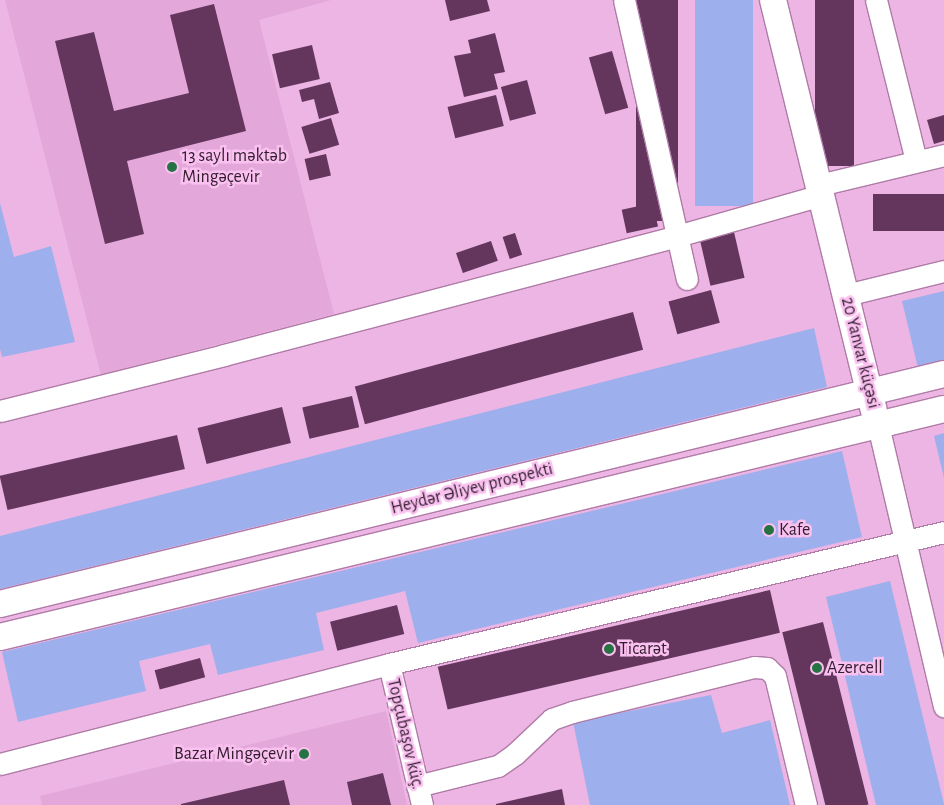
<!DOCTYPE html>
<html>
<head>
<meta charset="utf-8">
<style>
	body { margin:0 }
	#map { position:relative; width:944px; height:805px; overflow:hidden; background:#ecb5e3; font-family:"Alegreya Sans",sans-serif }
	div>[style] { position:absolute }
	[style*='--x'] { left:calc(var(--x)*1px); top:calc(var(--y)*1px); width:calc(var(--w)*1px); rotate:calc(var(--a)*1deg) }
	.built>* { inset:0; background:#e3a7da }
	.green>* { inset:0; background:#9eafed; transform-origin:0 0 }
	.building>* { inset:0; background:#64365e; transform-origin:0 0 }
	.roads { filter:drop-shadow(1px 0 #af7ba7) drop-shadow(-1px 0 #af7ba7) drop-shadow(0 1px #af7ba7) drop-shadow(0 -1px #af7ba7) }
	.minor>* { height:21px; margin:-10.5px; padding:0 10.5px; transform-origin:10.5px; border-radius:10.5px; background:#fff }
	.major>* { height:26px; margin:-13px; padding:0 13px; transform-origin:13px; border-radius:13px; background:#fff }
	.dots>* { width:14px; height:14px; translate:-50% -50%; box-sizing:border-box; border:2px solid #fac1f0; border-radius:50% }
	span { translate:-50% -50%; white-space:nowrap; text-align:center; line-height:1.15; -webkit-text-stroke:5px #fac1f0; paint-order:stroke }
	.poi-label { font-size:18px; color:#321d2f }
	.left { translate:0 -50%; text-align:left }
	.right { translate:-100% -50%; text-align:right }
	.street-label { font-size:18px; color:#321d2f }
</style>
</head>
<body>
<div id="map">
	<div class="built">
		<div style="clip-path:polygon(5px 0,331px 0,259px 20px,334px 314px,101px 375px)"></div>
		<div style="clip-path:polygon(386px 711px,407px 805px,42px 805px,40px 796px)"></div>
	</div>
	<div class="green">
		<div style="left:695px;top:0;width:58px;height:206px"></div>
		<div style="clip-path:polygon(0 203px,14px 257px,51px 246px,75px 342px,2px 357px,0 349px)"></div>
		<div style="clip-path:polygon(944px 291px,944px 361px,918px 368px,902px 301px)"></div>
		<div style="clip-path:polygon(814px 328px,827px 387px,0 589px,0 536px)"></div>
		<div style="clip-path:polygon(944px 433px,944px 478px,934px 436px)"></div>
		<div style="clip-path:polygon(842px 451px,862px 537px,418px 643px,405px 591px,316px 613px,324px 650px,218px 675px,210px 644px,139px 661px,146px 691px,18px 722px,2px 652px)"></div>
		<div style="clip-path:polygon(890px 581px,944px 804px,944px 805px,876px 805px,826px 597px)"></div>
		<div style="clip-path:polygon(711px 695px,722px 733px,770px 720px,790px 805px,590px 805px,573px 722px)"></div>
	</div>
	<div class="building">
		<div style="clip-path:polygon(445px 0,487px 0,490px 11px,450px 21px)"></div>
		<div style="left:636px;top:0;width:42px;height:221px"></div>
		<div style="left:815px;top:0;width:39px;height:166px"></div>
		<div style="clip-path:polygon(214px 4px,246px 131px,127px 161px,144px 234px,105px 244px,55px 41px,94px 32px,114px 111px,189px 93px,170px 15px)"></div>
		<div style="clip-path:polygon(495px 33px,505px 72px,494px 74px,498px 89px,464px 97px,454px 56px,471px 53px,468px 40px)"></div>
		<div style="left:312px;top:45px;width:35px;height:41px;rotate:77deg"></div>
		<div style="left:612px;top:51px;width:59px;height:24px;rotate:74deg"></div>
		<div style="left:527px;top:80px;width:35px;height:27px;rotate:75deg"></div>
		<div style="clip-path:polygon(330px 82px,339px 113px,319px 119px,314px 99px,302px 102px,299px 90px)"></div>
		<div style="left:496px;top:95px;width:32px;height:50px;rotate:76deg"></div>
		<div style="clip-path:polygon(944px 115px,944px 141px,934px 144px,927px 120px)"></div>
		<div style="left:331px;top:118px;width:28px;height:31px;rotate:73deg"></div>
		<div style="left:326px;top:154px;width:22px;height:22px;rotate:77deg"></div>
		<div style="left:944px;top:194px;width:37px;height:71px;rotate:90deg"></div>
		<div style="left:653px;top:203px;width:24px;height:32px;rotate:78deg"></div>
		<div style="left:734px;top:232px;width:47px;height:35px;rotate:77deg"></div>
		<div style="left:515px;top:233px;width:23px;height:13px;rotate:72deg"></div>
		<div style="left:491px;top:241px;width:21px;height:37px;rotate:71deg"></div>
		<div style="left:711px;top:290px;width:34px;height:44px;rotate:75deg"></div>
		<div style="left:633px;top:312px;width:39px;height:288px;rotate:75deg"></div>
		<div style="left:352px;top:396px;width:32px;height:51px;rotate:77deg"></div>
		<div style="left:282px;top:407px;width:37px;height:87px;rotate:76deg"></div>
		<div style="left:177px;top:435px;width:35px;height:182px;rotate:77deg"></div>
		<div style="left:770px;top:590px;width:44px;height:341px;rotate:77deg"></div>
		<div style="left:397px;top:605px;width:30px;height:69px;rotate:76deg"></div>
		<div style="left:823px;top:622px;width:188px;height:42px;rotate:76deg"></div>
		<div style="left:200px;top:658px;width:20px;height:47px;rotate:75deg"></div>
		<div style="clip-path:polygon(383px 773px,391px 805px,352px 805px,347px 782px)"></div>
		<div style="clip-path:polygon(284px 780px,290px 805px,181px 805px,181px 804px)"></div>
		<div style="clip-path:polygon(562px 789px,565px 805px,496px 805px,496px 804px)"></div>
	</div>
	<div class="roads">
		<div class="minor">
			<div style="--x:624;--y:0;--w:286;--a:77.3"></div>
			<div style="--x:876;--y:0;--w:166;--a:76"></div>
			<div style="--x:819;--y:185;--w:129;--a:-13.5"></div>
			<div style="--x:846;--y:295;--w:101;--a:-13.8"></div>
			<div style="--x:0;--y:411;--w:231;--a:-14"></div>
			<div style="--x:224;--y:355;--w:468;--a:-14.7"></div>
			<div style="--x:677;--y:236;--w:150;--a:-15.9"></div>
			<div style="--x:878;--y:425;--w:289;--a:76.8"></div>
			<div style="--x:389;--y:664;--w:145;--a:76.8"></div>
			<div style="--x:0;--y:764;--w:402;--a:-14.4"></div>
			<div style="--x:389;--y:664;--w:570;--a:-13.38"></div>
			<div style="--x:417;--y:786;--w:83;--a:-13.9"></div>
			<div style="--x:498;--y:766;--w:21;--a:-35"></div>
			<div style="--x:515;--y:754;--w:51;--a:-43.4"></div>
			<div style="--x:552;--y:719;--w:21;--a:-19"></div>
			<div style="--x:572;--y:712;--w:187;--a:-13.9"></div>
			<div style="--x:754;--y:667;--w:13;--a:4"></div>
			<div style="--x:767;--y:668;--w:11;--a:45"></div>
			<div style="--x:775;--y:676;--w:133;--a:76.5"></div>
		</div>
		<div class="major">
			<div style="--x:773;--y:0;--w:422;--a:76.2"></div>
			<div style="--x:0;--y:604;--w:972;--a:-13.69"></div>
			<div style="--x:0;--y:637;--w:971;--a:-13.58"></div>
		</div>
	</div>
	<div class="dots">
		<div style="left:172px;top:167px;background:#257242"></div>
		<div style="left:769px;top:530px;background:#257242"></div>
		<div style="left:609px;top:649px;background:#257242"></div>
		<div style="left:817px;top:668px;background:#257242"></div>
		<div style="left:304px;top:754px;background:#257242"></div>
	</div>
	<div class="poi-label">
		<span class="left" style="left:182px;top:167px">13 saylı məktəb<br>Mingəçevir</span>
		<span class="left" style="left:779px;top:530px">Kafe</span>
		<span class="left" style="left:619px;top:649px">Ticarət</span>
		<span class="left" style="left:827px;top:668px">Azercell</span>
		<span class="right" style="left:294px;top:754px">Bazar Mingəçevir</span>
	</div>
	<div class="street-label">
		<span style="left:860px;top:353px;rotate:76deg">20 Yanvar küçəsi</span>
		<span style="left:472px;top:489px;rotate:-14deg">Heydər Əliyev prospekti</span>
		<span style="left:405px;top:734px;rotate:77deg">Topçubaşov küç.</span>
	</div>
</div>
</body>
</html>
